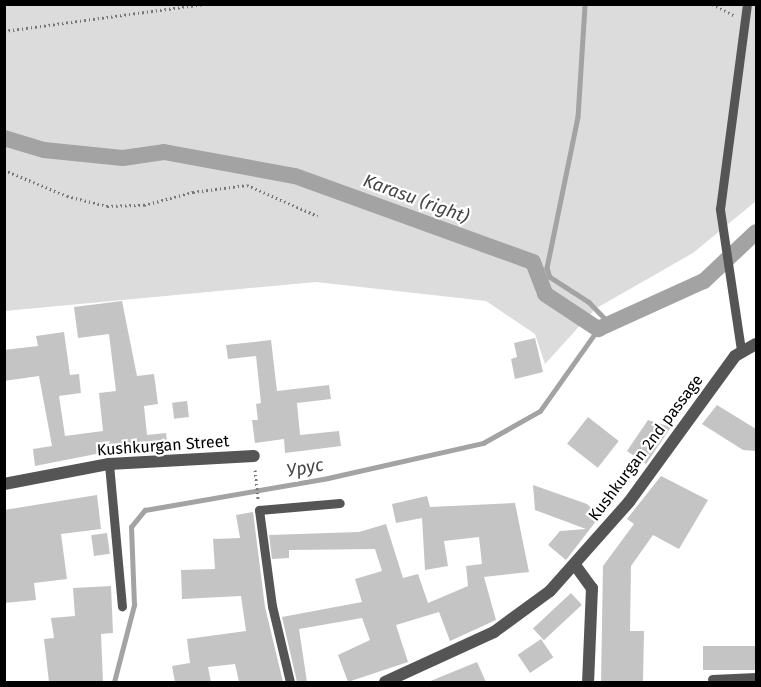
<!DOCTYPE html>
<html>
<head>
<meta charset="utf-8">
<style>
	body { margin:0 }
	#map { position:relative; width:761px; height:687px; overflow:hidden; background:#fff; font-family:"Fira Sans",sans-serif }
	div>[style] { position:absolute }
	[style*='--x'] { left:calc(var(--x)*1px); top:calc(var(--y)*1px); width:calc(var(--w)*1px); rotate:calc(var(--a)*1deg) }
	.green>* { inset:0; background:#dcdcdc }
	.stream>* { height:4.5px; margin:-2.25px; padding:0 2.25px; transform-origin:2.25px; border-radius:2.25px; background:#a3a3a3 }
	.canal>* { height:16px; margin:-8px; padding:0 8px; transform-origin:8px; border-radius:8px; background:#a3a3a3 }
	.building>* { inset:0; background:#c4c4c4; transform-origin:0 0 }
	.path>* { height:3px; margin-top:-1.5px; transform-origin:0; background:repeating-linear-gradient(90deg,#777 0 1.5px,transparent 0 4.5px) }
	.service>* { height:9px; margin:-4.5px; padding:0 4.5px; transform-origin:4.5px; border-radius:4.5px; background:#555 }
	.minor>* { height:12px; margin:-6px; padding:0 6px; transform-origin:6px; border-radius:6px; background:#555 }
	.tertiary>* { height:12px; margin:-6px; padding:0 6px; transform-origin:6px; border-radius:6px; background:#555 }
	span { translate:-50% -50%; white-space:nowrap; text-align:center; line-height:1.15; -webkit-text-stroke:4.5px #fff; paint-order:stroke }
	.street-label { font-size:16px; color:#000 }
	.water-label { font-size:18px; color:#444; font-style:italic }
	.frame { position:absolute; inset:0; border:6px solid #000; pointer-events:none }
</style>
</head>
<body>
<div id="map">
	<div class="green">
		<div style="clip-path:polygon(5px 5px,756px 5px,756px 201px,693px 253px,595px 309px,545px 364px,535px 334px,486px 301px,316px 282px,5px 311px)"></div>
	</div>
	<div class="stream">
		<div style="--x:585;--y:6;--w:111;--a:93.6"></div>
		<div style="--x:578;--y:117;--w:154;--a:101.6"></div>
		<div style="--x:547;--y:268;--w:9;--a:72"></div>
		<div style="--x:550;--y:277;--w:46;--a:32.7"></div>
		<div style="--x:589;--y:302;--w:30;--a:46"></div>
		<div style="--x:114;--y:682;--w:80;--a:-75.4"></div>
		<div style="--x:134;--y:605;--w:78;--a:-92.2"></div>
		<div style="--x:131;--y:527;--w:22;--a:-51"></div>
		<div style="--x:145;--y:510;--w:186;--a:-9.9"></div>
		<div style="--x:328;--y:478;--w:159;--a:-12.7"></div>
		<div style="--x:483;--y:443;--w:65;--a:-29.3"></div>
		<div style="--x:540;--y:411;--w:100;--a:-54.7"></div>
	</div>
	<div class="canal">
		<div style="--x:4;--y:138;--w:42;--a:16.7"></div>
		<div style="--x:44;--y:150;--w:79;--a:5.8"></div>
		<div style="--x:123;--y:158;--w:41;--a:-8.3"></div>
		<div style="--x:164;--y:152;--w:133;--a:10.4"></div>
		<div style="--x:295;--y:176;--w:253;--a:19.9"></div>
		<div style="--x:533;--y:262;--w:34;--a:69"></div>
		<div style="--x:545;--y:294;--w:64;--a:33.4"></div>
		<div style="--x:598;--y:329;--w:116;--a:-24.4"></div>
		<div style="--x:704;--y:281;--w:71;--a:-43.3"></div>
	</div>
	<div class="building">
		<div style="clip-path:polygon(122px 301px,137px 376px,154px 374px,158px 404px,144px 406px,147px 435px,166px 433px,168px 449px,106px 452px,35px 466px,33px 449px,52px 446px,39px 376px,4px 381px,4px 350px,38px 346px,36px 336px,64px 332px,70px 375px,79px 374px,81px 393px,59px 396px,65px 436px,103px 431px,99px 393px,116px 391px,109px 334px,78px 338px,74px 307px)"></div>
		<div style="clip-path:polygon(535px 338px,543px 372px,515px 379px,511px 359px,517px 357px,514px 343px)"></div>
		<div style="clip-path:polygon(271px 340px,277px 391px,329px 385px,331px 399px,297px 403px,300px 435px,339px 431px,341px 446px,285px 453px,284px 439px,255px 443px,252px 420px,258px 420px,256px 404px,261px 403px,256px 356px,228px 359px,226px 345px)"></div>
		<div style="left:187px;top:401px;width:16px;height:15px;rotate:83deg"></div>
		<div style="clip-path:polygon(717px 405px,756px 429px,756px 451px,743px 450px,702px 424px)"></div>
		<div style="left:588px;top:417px;width:39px;height:34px;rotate:38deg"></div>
		<div style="clip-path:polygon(648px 420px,671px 427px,646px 464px,627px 451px)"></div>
		<div style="clip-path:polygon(661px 476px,708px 500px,679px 549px,653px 535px,631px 566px,630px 631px,644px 631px,643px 682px,601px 682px,603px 566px,634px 524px,627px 519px)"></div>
		<div style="clip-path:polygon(533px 485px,587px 504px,600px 516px,566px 560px,548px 545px,560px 531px,586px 529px,535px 510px)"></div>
		<div style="clip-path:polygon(97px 495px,101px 529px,61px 534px,67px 579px,34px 583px,36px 600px,4px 603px,4px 510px)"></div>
		<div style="clip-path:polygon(427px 496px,430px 507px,515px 503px,529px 572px,484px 577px,496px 620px,450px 641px,439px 612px,396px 625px,408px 662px,348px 682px,338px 655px,370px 640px,362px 618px,299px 629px,307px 682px,297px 682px,282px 617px,362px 602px,355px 579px,382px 571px,375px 549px,289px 550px,289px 558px,272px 559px,269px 535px,359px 532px,386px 524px,403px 578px,418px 574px,428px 603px,468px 586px,466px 566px,482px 564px,479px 537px,444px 541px,448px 566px,425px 570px,422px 518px,396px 523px,392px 504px)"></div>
		<div style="clip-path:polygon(253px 512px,265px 607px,283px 682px,239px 682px,235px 664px,208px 667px,211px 682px,175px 682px,172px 666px,190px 663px,187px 639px,246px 631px,241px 596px,182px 599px,181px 570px,215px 569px,213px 539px,240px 538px,236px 515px)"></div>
		<div style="left:107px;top:533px;width:21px;height:16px;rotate:82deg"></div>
		<div style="clip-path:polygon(111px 586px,113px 633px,101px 634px,103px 682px,49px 682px,44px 639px,54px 638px,51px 618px,75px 616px,73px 588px)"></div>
		<div style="left:571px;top:593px;width:16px;height:52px;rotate:47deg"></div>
		<div style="left:541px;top:639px;width:22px;height:28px;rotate:56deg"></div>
		<div style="left:756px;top:646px;width:24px;height:53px;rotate:90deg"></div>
		<div style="clip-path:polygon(477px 662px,486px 682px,428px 682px)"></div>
	</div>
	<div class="path">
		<div style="--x:712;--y:4;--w:25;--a:27"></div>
		<div style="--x:4;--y:31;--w:202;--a:-7.7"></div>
		<div style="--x:4;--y:170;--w:68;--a:22.4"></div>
		<div style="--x:67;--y:196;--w:41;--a:14"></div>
		<div style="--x:107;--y:206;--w:37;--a:-2"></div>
		<div style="--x:144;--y:205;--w:51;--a:-14.9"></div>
		<div style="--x:193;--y:192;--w:54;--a:-7.4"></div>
		<div style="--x:247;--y:185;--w:77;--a:23.6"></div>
		<div style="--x:255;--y:470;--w:29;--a:84"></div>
	</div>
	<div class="service">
		<div style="--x:741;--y:350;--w:143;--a:-98.5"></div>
		<div style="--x:720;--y:209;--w:207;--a:-82.5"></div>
		<div style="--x:109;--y:464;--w:143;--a:84.8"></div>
		<div style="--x:712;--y:679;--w:44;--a:-2.6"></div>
		<div style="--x:290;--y:682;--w:78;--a:-103.3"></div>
		<div style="--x:272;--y:606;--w:97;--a:-97.7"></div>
		<div style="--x:259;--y:510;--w:81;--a:-4.9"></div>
	</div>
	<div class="minor">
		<div style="--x:4;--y:484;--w:107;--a:-10.8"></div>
		<div style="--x:109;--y:464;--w:145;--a:-3.2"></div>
		<div style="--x:575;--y:565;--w:29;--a:54"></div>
		<div style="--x:592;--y:588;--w:94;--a:92.4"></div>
	</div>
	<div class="tertiary">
		<div style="--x:385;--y:682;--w:120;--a:-24.6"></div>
		<div style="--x:494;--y:632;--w:69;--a:-36.2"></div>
		<div style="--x:550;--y:591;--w:119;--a:-48.4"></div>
		<div style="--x:629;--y:502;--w:180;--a:-54"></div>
		<div style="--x:735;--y:356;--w:24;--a:-30"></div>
	</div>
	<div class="street-label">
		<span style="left:163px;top:446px;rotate:-4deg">Kushkurgan Street</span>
		<span style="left:646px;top:448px;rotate:-53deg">Kushkurgan 2nd passage</span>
	</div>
	<div class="water-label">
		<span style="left:416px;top:199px;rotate:20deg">Karasu (right)</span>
		<span style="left:305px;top:468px;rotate:-10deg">Урус</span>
	</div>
	<div class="frame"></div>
</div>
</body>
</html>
